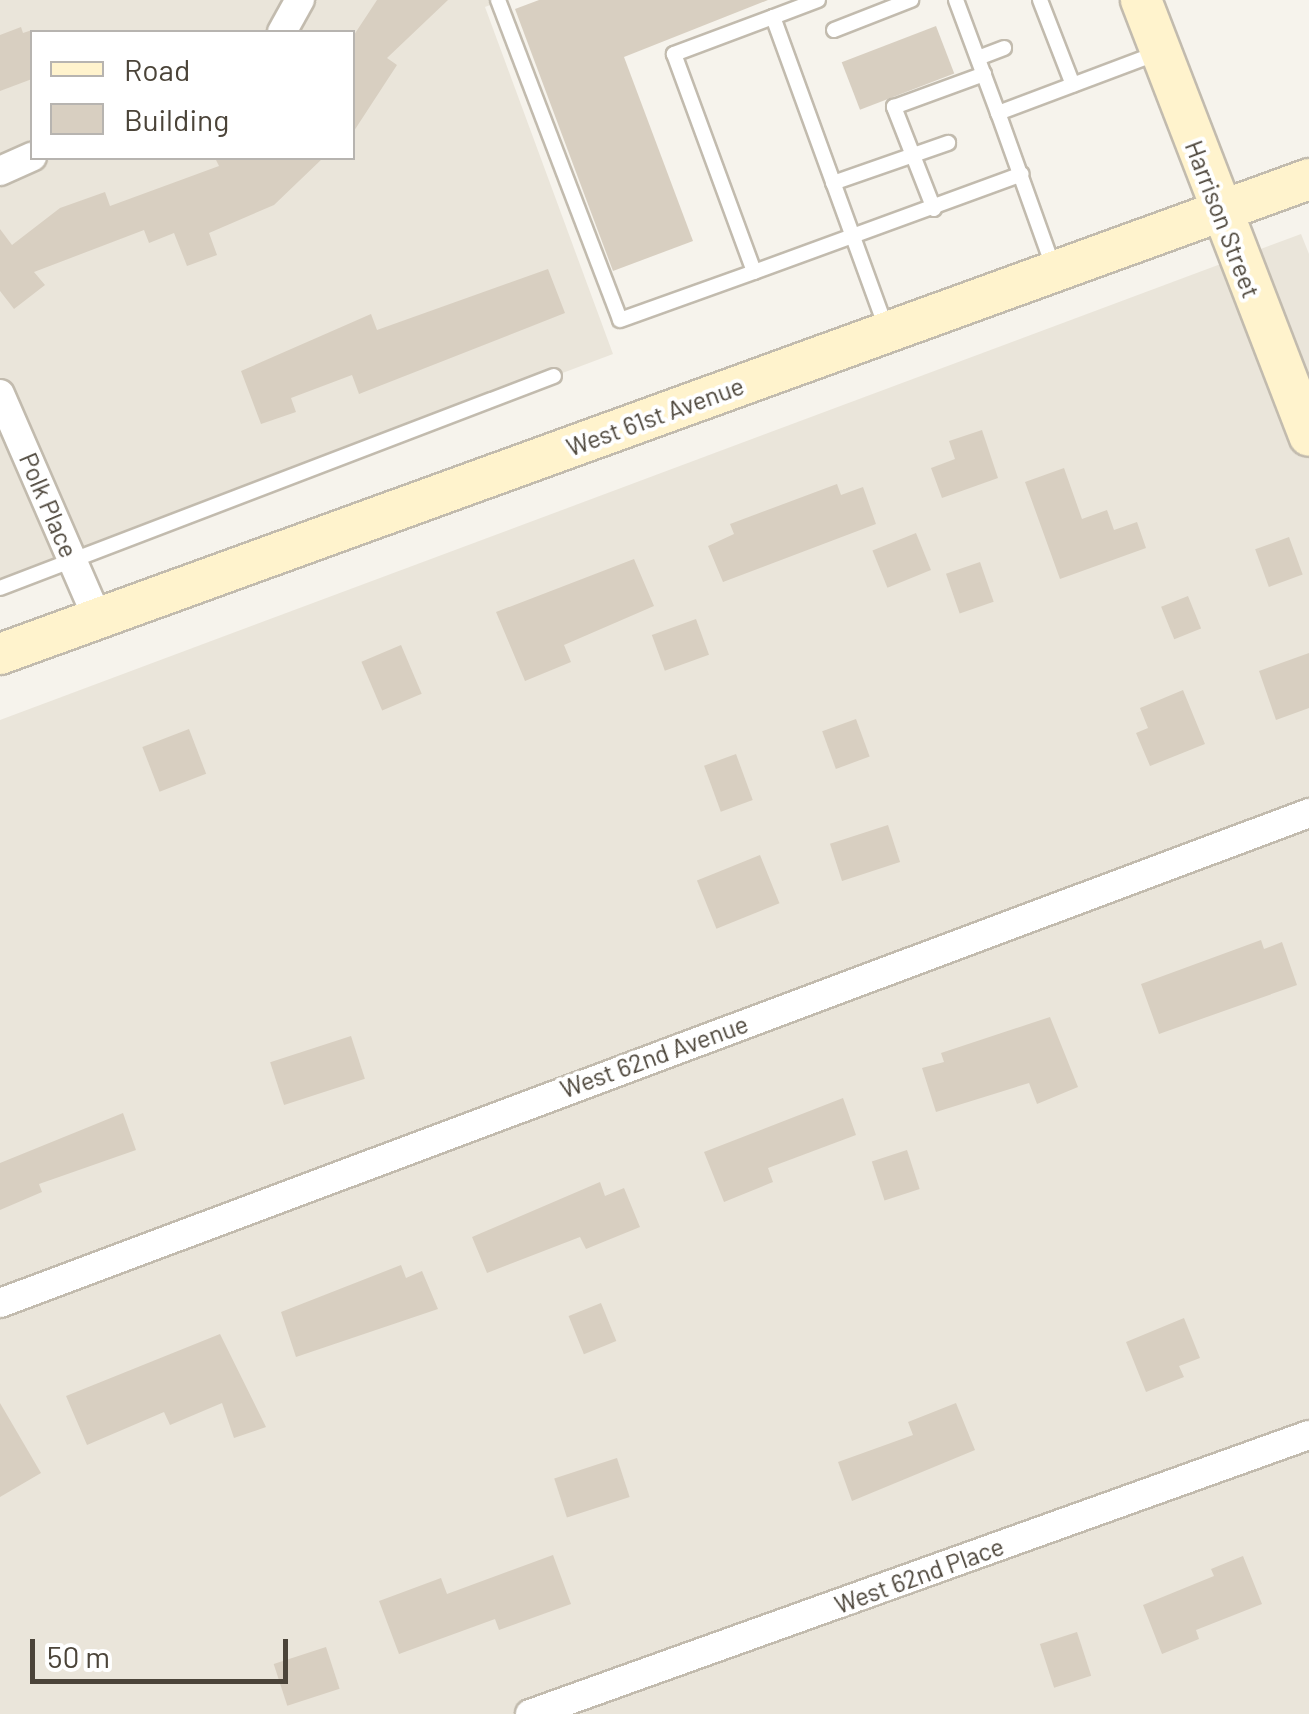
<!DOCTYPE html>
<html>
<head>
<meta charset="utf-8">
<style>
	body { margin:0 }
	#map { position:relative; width:1309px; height:1714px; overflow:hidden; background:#f6f3ec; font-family:Barlow,sans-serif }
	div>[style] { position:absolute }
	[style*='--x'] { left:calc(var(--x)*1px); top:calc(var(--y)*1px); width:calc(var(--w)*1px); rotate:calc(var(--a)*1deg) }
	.residential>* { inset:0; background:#eae5da }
	.building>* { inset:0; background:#d8cfc1; transform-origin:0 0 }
	.roads { filter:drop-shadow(2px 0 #c2bbae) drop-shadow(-2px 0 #c2bbae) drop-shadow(0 2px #c2bbae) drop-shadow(0 -2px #c2bbae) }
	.lane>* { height:14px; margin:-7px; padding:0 7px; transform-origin:7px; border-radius:7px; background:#fff }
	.street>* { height:28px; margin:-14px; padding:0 14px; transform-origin:14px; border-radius:14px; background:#fff }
	.secondary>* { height:40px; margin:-20px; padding:0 20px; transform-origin:20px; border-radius:20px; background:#fff3cd }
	span { translate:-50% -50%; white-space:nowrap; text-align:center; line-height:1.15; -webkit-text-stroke:8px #fff; paint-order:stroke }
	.street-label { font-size:25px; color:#4b4439 }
	.legend { position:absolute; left:30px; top:30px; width:325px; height:130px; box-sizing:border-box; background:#fff; border:2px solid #b7b4b0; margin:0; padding:12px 18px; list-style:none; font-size:30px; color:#4b4439 }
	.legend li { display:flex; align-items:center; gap:20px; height:50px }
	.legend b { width:50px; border:2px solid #b7b4b0 }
	.scale { position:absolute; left:30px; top:1639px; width:258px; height:45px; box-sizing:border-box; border:5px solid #4b4439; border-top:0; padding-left:12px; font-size:30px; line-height:35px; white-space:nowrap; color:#4b4439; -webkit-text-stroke:8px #fff; paint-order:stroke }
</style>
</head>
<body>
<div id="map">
	<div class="residential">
		<div style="clip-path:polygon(evenodd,0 0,503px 0,485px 7px,613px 354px,0 585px,0 0,32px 32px,352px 32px,352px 158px,32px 158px,32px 32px)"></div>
		<div style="clip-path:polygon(1301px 234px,1309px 254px,1309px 1714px,0 1714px,0 720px)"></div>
	</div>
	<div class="building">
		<div style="clip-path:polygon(377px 0,448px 0,387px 58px,397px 65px,352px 134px,352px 38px)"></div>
		<div style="clip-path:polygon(539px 0,768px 0,624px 57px,693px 241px,613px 271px,515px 9px)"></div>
		<div style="left:936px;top:26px;width:51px;height:101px;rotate:69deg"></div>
		<div style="clip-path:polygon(21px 27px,23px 33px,32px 30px,32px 79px,0 91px,0 35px)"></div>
		<div style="clip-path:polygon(215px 158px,323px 158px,274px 205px,209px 233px,217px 255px,187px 266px,174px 233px,149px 243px,144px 230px,34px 272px,45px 285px,14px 309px,0 291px,0 229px,12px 245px,60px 208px,105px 192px,110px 206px,219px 166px)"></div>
		<div style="clip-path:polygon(548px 269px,565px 313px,359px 394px,352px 375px,291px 398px,296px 412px,261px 424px,241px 371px,371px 314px,377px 330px)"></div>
		<div style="clip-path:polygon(982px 430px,998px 478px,942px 498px,931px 468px,955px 459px,949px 441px)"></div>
		<div style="clip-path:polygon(1064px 468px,1082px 519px,1107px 510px,1114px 530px,1137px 522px,1146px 548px,1060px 579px,1025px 482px)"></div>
		<div style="clip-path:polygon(837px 484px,841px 495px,863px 487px,876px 524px,723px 582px,708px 546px,734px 534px,730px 524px)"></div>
		<div style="left:916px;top:533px;width:40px;height:47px;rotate:68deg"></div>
		<div style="left:1289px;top:537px;width:40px;height:36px;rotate:70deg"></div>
		<div style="clip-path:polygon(634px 559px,654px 606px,564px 645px,571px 662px,525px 681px,496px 612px)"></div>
		<div style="left:980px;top:562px;width:42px;height:36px;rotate:71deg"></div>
		<div style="left:1188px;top:596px;width:35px;height:29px;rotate:68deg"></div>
		<div style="left:696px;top:619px;width:38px;height:47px;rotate:70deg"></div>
		<div style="left:401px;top:645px;width:53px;height:43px;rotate:67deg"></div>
		<div style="clip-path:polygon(1309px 653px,1309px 708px,1276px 720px,1259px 671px)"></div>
		<div style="clip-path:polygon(1183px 690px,1205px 744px,1150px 766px,1136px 733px,1148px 728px,1140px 708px)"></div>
		<div style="left:856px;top:719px;width:40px;height:36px;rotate:70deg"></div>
		<div style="left:189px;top:729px;width:48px;height:50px;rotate:69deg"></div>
		<div style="left:736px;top:754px;width:49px;height:34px;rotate:70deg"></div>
		<div style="left:888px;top:825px;width:39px;height:61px;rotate:72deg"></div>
		<div style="left:760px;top:855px;width:52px;height:68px;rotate:68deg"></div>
		<div style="clip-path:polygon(1261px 940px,1264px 949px,1282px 942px,1297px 985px,1159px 1034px,1141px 984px)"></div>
		<div style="clip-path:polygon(1050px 1017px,1078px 1087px,1037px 1104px,1029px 1083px,936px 1112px,922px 1068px,944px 1062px,941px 1053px)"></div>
		<div style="left:351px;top:1036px;width:45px;height:85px;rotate:72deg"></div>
		<div style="clip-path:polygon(843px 1098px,856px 1135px,768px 1168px,773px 1182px,724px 1202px,704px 1152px)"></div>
		<div style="clip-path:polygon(123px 1113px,136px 1150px,39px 1184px,42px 1192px,0 1210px,0 1163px)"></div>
		<div style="left:907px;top:1150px;width:41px;height:37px;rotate:72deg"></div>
		<div style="clip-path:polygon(600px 1182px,605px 1196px,624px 1188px,640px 1227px,586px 1249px,580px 1237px,487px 1273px,472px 1237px)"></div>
		<div style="clip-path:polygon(401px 1265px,406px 1278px,422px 1271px,438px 1309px,296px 1357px,281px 1312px)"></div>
		<div style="left:601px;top:1303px;width:41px;height:35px;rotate:68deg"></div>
		<div style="clip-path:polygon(1184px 1318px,1200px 1358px,1179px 1366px,1184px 1377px,1146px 1392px,1126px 1342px)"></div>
		<div style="clip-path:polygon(220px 1334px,266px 1427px,234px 1438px,222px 1403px,170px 1425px,164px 1412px,87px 1445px,66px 1396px)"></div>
		<div style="clip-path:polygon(0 1403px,41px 1473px,0 1497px)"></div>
		<div style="clip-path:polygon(956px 1403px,975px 1450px,852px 1501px,838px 1462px,913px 1435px,908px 1422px)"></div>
		<div style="left:617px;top:1458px;width:41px;height:66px;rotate:72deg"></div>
		<div style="clip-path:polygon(553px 1555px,571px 1604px,499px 1630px,495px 1619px,399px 1654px,379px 1601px,441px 1578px,447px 1594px)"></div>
		<div style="clip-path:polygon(1243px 1556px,1262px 1604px,1196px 1630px,1199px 1639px,1162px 1654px,1143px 1605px,1214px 1576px,1211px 1569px)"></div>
		<div style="left:1077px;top:1632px;width:46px;height:39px;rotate:72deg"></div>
		<div style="left:326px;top:1647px;width:44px;height:55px;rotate:72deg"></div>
	</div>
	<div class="roads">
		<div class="lane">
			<div style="--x:498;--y:0;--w:342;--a:69.1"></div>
			<div style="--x:620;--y:320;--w:142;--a:-19.7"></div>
			<div style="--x:818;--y:0;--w:48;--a:159.3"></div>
			<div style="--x:773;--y:17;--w:331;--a:70"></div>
			<div style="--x:956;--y:0;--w:121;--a:69.6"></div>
			<div style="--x:1040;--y:0;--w:91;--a:68.8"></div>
			<div style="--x:773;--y:17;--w:106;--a:159.5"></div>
			<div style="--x:674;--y:54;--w:232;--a:69.8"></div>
			<div style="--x:754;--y:272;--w:285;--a:-20.1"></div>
			<div style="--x:834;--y:30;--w:83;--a:-21.3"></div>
			<div style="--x:978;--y:58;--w:28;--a:-21"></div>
			<div style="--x:833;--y:183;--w:122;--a:-19.2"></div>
			<div style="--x:934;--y:209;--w:110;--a:-111.4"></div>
			<div style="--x:894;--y:107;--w:96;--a:-20.1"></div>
			<div style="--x:1054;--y:269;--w:166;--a:-109.7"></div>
			<div style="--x:998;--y:113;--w:173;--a:-20.6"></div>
			<div style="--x:0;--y:588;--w:593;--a:-20.94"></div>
		</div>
		<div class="street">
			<div style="--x:282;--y:32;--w:37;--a:-61"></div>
			<div style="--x:0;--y:171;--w:35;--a:-24"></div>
			<div style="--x:0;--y:394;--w:243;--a:66.5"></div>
			<div style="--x:0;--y:1303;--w:1398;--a:-20.52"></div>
			<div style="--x:530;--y:1714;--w:827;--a:-19.71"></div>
		</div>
		<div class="secondary">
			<div style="--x:1141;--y:0;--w:467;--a:68.9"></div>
			<div style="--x:0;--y:654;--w:1393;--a:-19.94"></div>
		</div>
	</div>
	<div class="street-label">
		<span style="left:1223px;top:219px;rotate:69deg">Harrison Street</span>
		<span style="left:655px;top:416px;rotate:-20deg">West 61st Avenue</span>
		<span style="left:49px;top:505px;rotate:67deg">Polk Place</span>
		<span style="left:654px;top:1056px;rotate:-20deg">West 62nd Avenue</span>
		<span style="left:919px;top:1575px;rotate:-20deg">West 62nd Place</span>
	</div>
	<ul class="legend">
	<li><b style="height:12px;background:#fff3cd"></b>Road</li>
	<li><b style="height:28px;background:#d8cfc1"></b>Building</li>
	</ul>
	<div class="scale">50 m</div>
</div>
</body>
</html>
